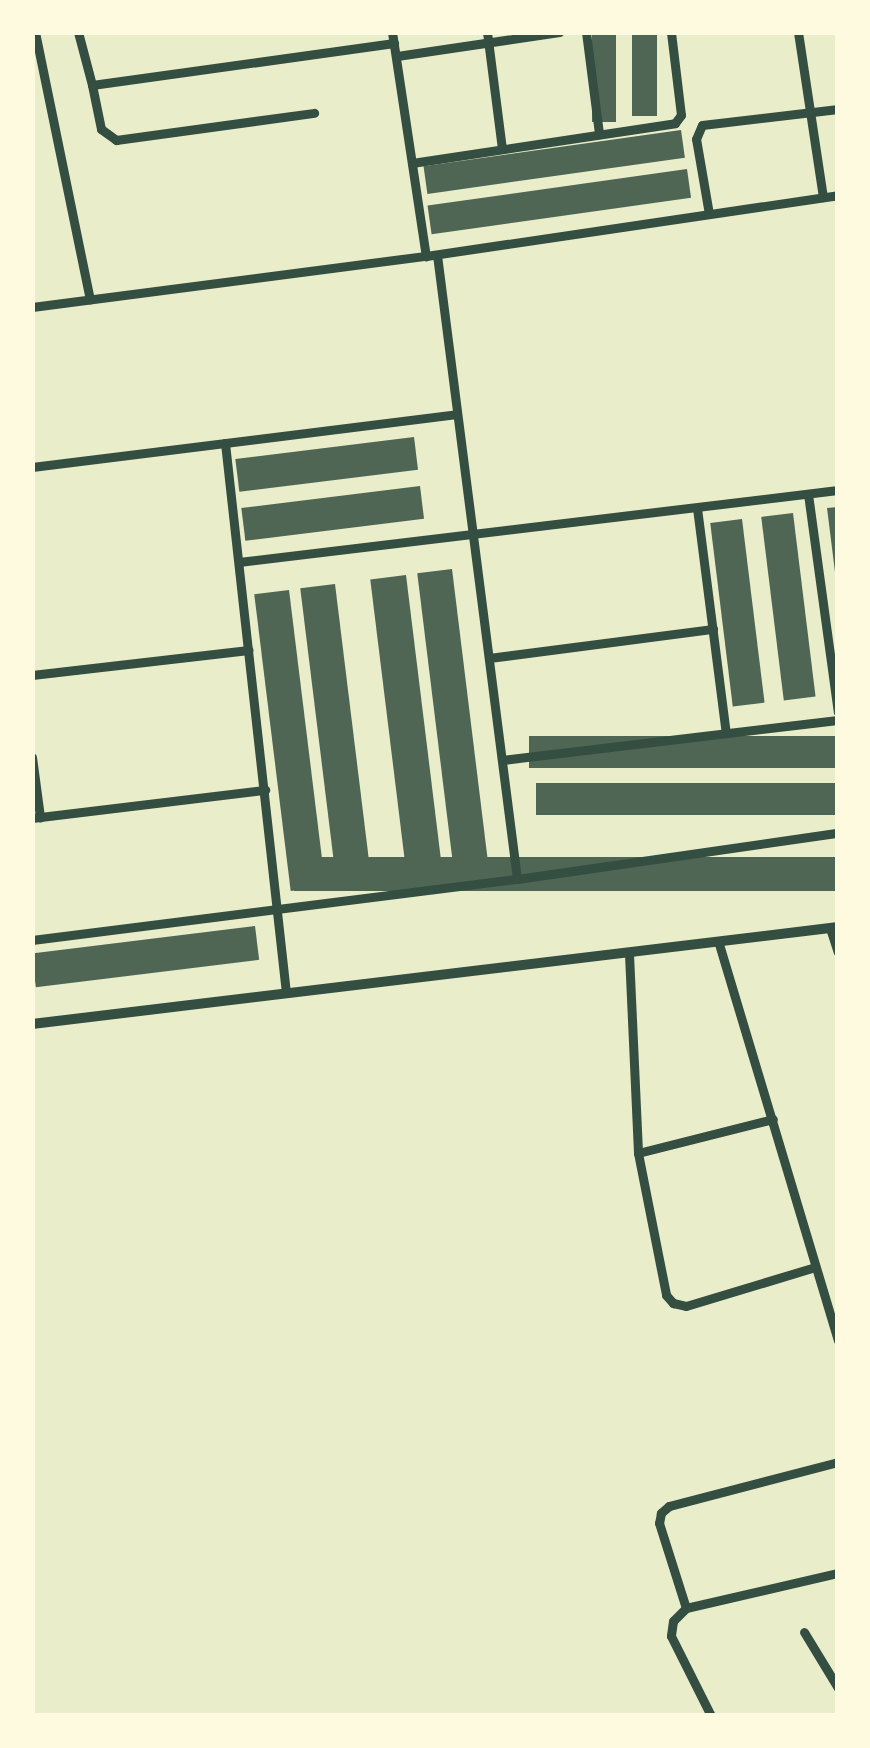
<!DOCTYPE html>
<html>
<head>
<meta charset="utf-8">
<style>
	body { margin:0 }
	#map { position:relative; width:870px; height:1748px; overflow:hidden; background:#e9edc9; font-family:Mulish,sans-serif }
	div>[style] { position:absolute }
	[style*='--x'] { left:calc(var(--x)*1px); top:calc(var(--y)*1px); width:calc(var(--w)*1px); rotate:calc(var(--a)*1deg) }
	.building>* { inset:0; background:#4f6655; transform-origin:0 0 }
	.minor>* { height:9px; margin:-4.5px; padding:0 4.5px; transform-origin:4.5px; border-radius:4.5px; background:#344e41 }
	.tertiary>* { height:10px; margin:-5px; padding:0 5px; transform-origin:5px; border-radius:5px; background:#344e41 }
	span { translate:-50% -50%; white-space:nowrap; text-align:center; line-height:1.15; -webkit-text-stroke:8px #fefae0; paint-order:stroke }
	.frame { position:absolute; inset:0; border:35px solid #fefae0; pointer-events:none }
</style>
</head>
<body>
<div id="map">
	<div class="building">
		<div style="left:592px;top:32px;width:24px;height:90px"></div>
		<div style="left:632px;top:32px;width:25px;height:84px"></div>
		<div style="left:681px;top:130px;width:28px;height:260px;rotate:82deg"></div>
		<div style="left:687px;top:169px;width:29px;height:262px;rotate:82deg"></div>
		<div style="left:414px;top:437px;width:33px;height:180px;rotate:83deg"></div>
		<div style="left:420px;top:486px;width:33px;height:180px;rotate:83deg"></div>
		<div style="clip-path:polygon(838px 507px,838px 572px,835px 572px,827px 508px)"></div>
		<div style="left:793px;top:513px;width:185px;height:32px;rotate:83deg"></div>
		<div style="left:742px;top:519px;width:185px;height:32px;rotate:83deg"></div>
		<div style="left:452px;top:569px;width:298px;height:35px;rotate:83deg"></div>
		<div style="left:406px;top:575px;width:299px;height:36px;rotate:83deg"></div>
		<div style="left:335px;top:584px;width:300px;height:35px;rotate:83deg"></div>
		<div style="left:289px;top:590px;width:299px;height:35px;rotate:83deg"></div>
		<div style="left:838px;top:736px;width:32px;height:309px;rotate:90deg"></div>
		<div style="left:838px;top:783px;width:32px;height:302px;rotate:90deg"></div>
		<div style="left:838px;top:857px;width:34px;height:544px;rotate:90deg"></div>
		<div style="left:255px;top:926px;width:34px;height:225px;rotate:83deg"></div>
	</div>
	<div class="minor">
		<div style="--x:35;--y:32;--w:273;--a:78.4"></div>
		<div style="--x:78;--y:32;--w:55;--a:75.2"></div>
		<div style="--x:92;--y:85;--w:305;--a:-7.9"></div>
		<div style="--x:392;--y:32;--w:227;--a:81.4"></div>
		<div style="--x:487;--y:32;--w:118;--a:82.7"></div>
		<div style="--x:586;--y:32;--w:103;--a:82.7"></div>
		<div style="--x:798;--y:32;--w:167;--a:81.4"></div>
		<div style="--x:397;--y:56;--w:164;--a:-8.4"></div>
		<div style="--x:92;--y:85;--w:45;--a:78.4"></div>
		<div style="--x:101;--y:129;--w:19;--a:36"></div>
		<div style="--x:116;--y:140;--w:200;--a:-7.8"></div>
		<div style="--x:412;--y:163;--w:266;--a:-8.6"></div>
		<div style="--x:675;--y:123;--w:10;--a:-53"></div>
		<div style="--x:681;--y:115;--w:84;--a:-96.9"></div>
		<div style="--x:709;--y:214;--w:76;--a:-99.8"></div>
		<div style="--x:696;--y:139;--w:15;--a:-67"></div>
		<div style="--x:702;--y:125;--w:137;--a:-6.7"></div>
		<div style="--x:437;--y:255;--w:629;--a:82.69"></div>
		<div style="--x:517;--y:879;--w:324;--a:-8.2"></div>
		<div style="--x:32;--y:307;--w:397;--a:-7.4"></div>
		<div style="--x:426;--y:256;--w:416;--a:-8.4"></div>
		<div style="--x:225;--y:443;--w:553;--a:83.67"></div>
		<div style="--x:32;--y:467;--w:428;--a:-7.1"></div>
		<div style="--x:808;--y:494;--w:220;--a:82.2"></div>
		<div style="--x:697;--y:508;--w:227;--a:82.7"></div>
		<div style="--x:239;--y:562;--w:603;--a:-6.85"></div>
		<div style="--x:489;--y:658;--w:226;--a:-7.4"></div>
		<div style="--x:32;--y:675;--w:218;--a:-6.6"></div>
		<div style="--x:32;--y:757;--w:61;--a:82.4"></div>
		<div style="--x:502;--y:760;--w:338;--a:-6.8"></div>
		<div style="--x:32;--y:818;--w:235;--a:-6.9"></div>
		<div style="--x:830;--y:928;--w:25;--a:72"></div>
		<div style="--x:32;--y:940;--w:489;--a:-7.2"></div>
		<div style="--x:719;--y:944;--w:414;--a:73.3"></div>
		<div style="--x:629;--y:954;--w:199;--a:87.4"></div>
		<div style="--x:638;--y:1153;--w:145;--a:78.8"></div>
		<div style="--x:666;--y:1295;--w:11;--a:49"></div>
		<div style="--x:673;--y:1303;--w:13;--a:13"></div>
		<div style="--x:686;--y:1306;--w:135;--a:-16.8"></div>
		<div style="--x:638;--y:1153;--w:139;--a:-14.1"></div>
		<div style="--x:838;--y:1462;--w:175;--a:165.4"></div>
		<div style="--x:669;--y:1506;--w:11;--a:139"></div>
		<div style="--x:661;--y:1513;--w:10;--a:101"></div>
		<div style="--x:659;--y:1523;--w:89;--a:72.4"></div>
		<div style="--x:686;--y:1608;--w:156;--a:-13"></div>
		<div style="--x:686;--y:1608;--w:18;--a:135"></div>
		<div style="--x:673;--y:1621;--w:15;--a:98"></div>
		<div style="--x:671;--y:1636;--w:89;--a:63.4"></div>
		<div style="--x:804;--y:1632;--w:66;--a:58.7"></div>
	</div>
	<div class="tertiary">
		<div style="--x:32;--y:1024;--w:812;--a:-6.86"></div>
	</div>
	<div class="frame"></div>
</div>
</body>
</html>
